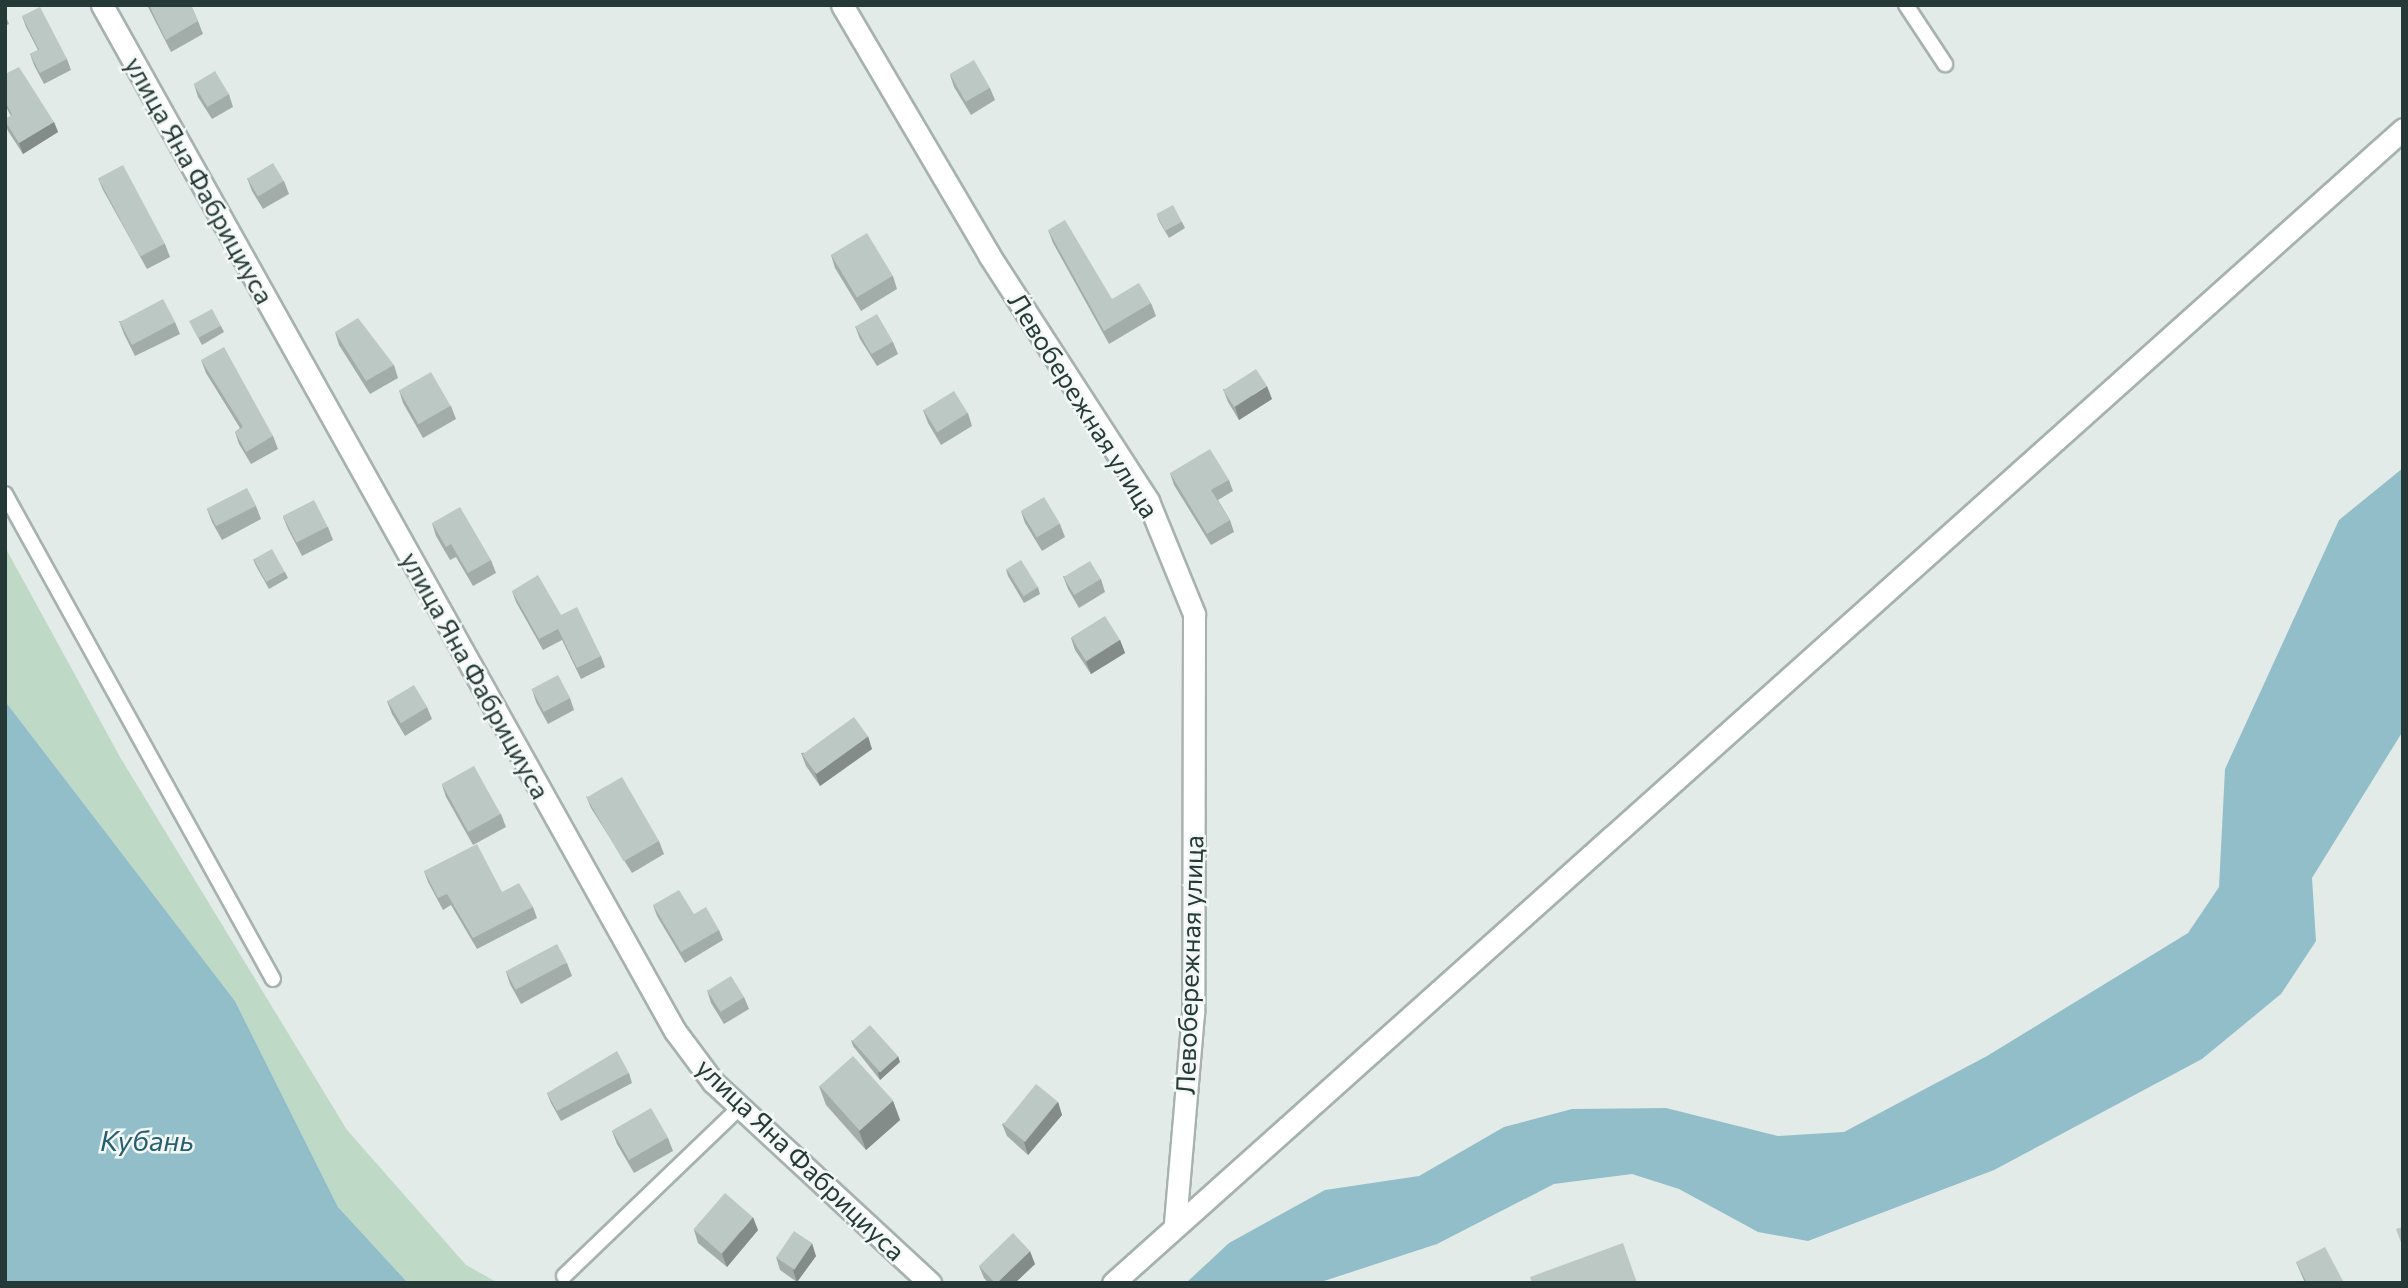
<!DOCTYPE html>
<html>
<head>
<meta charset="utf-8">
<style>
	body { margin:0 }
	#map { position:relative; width:2408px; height:1288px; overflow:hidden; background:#e3ebe8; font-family:Commissioner,sans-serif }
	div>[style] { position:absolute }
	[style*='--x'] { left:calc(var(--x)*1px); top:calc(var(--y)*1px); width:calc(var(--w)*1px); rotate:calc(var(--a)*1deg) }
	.green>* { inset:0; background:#bfd9c7 }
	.water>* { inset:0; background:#92bec9 }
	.roads { filter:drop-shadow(2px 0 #a6b2af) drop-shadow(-2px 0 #a6b2af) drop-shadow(0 2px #a6b2af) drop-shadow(0 -2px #a6b2af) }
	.service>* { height:14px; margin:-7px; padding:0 7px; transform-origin:7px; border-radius:7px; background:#fff }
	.minor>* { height:21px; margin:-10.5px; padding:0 10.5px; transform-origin:10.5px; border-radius:10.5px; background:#fff }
	.tertiary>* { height:21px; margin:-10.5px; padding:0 10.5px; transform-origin:10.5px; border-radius:10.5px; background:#fff }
	.wall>* { inset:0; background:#a2aca9 }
	.shaded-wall>* { inset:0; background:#848c89 }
	.building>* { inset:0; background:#bcc8c4; transform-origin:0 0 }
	span { translate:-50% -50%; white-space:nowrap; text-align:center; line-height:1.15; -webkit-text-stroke:5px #f3f8f6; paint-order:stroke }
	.street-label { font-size:26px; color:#253a36 }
	.water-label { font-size:28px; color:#265f6f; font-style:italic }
	.frame { position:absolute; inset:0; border:7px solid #253a36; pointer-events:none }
</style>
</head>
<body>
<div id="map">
	<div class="green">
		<div style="clip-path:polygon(5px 547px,120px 757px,347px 1130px,466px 1265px,498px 1283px,408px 1283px,338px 1207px,235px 1001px,5px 701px)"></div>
	</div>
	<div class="water">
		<div style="clip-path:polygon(2403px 468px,2403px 731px,2312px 878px,2316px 941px,2281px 994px,2202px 1059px,1994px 1170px,1808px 1241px,1758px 1232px,1679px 1189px,1632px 1174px,1554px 1184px,1437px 1244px,1321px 1282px,1186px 1283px,1229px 1243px,1325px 1190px,1419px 1176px,1504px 1127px,1572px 1109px,1666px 1108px,1778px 1136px,1844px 1132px,1987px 1056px,2188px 933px,2219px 887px,2225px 769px,2339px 520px)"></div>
		<div style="clip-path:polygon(5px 701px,235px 1001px,338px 1207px,408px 1283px,5px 1283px)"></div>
	</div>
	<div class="roads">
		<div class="service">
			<div style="--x:1906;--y:5;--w:71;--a:56.5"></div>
			<div style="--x:5;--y:494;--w:554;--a:61.08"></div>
			<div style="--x:564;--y:1276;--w:244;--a:-43.8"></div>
		</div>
		<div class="minor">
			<div style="--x:102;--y:5;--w:1175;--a:60.82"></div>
			<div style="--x:675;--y:1031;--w:64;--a:53.3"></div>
			<div style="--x:713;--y:1082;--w:296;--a:42.8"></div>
			<div style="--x:842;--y:5;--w:290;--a:59.5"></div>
			<div style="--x:989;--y:255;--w:293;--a:57.1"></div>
			<div style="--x:1148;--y:501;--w:122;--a:67.8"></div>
			<div style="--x:1194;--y:614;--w:399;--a:90.1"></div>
			<div style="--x:1193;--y:1013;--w:210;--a:94.9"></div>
		</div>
		<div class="tertiary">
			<div style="--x:1113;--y:1283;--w:1731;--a:-41.81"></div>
		</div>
	</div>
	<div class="wall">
		<div style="clip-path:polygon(147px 5px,191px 5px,198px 21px,203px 34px,171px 52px)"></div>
		<div style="clip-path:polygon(5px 14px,9px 24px,5px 26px)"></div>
		<div style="clip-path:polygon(22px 16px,67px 59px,71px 70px,44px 84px,34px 65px,30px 54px,38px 50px,26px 27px)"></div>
		<div style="clip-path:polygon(5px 74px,54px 122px,58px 132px,23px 154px,8px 131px,5px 123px,5px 119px,11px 116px,5px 105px)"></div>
		<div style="clip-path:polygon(950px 75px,990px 88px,995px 100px,971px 115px,954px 87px)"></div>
		<div style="clip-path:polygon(194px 84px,229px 94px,233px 107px,212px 119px,198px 97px)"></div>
		<div style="clip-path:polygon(98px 178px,165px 244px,170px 257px,147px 269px,103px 190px)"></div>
		<div style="clip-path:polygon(247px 178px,284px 181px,289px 194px,263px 209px,252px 191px)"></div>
		<div style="clip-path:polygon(1157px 215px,1182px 222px,1185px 228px,1169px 238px,1159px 221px)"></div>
		<div style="clip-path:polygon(1048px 230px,1112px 299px,1151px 303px,1156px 316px,1109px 344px,1053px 243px)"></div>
		<div style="clip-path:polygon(831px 255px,893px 276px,897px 289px,861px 311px,835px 268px)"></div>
		<div style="clip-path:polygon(119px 321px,175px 322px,180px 334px,135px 356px,124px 334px)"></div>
		<div style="clip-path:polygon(190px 322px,221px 326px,224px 332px,202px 345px)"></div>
		<div style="clip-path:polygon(855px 326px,893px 342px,898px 354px,877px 366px,860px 339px)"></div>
		<div style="clip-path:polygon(335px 332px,394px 365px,398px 378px,370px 394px,339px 345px)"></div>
		<div style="clip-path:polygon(201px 360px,273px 436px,278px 449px,251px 464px,239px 444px,235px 432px,240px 428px,206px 373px)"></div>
		<div style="clip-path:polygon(1223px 389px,1272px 399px,1239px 420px,1228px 402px)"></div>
		<div style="clip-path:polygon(399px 390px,451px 406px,456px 419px,423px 438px,403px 403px)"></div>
		<div style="clip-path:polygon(923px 410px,968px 413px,972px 426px,941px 445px,928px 423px)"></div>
		<div style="clip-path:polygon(1170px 473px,1229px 480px,1233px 491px,1218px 500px,1230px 520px,1234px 532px,1211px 545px,1174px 485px)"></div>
		<div style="clip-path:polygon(256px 506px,261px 519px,222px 540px,212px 522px,207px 509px)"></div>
		<div style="clip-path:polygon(1021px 511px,1060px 524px,1065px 537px,1042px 551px,1025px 523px)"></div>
		<div style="clip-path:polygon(283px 517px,328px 527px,333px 540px,302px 556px,288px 529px)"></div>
		<div style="clip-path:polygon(432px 523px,491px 560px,496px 573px,473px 586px,456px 557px,450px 560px,436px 536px)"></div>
		<div style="clip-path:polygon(253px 559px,285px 572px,288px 578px,269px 589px,256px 566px)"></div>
		<div style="clip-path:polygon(1006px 569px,1038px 587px,1040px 594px,1024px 603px,1008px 576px)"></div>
		<div style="clip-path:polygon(1063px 576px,1101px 579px,1105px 592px,1079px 608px,1068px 589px)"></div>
		<div style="clip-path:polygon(512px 591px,561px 615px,601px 656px,605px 667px,581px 679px,562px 640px,543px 650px,516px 602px)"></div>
		<div style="clip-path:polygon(1071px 638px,1120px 640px,1125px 653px,1091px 674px,1075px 650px)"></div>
		<div style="clip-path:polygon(532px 689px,570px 698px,574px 710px,548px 724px,536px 702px)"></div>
		<div style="clip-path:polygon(387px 701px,427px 707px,432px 719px,405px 736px,392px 714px)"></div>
		<div style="clip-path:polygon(872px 749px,820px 786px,806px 766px,801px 753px)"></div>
		<div style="clip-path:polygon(442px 785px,501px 814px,506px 827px,473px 845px,446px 797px)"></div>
		<div style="clip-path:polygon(586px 796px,659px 841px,664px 854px,632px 873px,591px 808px)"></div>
		<div style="clip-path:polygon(424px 871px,502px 892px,533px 907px,537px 918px,477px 949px,451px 905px,443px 910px,428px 882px)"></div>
		<div style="clip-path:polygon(653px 905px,694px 914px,719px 930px,723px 940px,685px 963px,657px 916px)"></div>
		<div style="clip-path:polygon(567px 963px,572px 976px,521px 1004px,510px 984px,506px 972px)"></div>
		<div style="clip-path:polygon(707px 990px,744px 997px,749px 1009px,724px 1024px,711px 1003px)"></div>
		<div style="clip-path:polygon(851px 1040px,900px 1062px,880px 1080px,853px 1046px)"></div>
		<div style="clip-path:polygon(629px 1073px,632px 1083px,561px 1121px,551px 1103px,547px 1093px)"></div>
		<div style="clip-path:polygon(819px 1086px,893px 1101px,900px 1120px,866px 1150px,826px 1105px)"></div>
		<div style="clip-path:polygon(1058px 1102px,1062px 1115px,1028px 1155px,1007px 1136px,1002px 1124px)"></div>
		<div style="clip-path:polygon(612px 1131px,668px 1138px,673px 1151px,634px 1173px,617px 1144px)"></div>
		<div style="clip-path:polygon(694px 1230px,758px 1230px,727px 1267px,698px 1243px)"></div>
		<div style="clip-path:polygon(816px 1256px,797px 1282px,780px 1270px,776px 1257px)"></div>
		<div style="clip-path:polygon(2296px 1262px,2344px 1283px,2305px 1283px)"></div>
		<div style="clip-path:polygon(1035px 1264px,1015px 1283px,988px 1283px,984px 1278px,979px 1266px)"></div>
	</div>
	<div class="shaded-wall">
		<div style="clip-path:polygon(54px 122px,58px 132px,23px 154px,19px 143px)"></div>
		<div style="clip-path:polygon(1267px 386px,1272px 399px,1239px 420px,1235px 407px)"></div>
		<div style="clip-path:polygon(1120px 640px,1125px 653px,1091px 674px,1086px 662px)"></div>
		<div style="clip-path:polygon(868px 736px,872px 749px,820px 786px,815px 773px)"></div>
		<div style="clip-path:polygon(898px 1056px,900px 1062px,880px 1080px,878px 1073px)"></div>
		<div style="clip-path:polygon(893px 1101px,900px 1120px,866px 1150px,859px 1131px)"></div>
		<div style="clip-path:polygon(1058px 1102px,1062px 1115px,1028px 1155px,1024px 1142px)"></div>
		<div style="clip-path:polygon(753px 1217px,758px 1230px,727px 1267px,722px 1254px)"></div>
		<div style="clip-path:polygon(812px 1243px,816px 1256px,797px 1282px,793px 1270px)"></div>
		<div style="clip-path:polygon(1030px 1251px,1035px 1264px,1015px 1283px,997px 1283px)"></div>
	</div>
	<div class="building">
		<div style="clip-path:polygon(149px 5px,191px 5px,198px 21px,166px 40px)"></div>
		<div style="clip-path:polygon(40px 7px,67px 59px,40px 73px,30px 54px,39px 50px,22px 16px)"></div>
		<div style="left:974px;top:60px;width:32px;height:28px;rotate:60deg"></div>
		<div style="clip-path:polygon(19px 67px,54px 122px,19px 143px,5px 121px,5px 119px,12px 115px,5px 101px,5px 74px)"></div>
		<div style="left:215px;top:71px;width:27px;height:25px;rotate:59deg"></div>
		<div style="left:273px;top:163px;width:21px;height:30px;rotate:59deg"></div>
		<div style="left:123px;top:165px;width:89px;height:28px;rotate:62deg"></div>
		<div style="left:1173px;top:205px;width:19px;height:19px;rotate:62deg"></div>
		<div style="clip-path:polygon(1065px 220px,1112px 299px,1139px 283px,1151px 303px,1104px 331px,1048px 230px)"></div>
		<div style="left:867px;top:233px;width:50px;height:42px;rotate:59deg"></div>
		<div style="left:163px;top:299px;width:26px;height:49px;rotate:62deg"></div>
		<div style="left:212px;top:309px;width:19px;height:26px;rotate:62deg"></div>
		<div style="left:877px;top:314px;width:32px;height:25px;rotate:60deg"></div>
		<div style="clip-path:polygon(358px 318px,394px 365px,366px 381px,335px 332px)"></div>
		<div style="clip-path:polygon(224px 347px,273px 436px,246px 452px,235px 432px,243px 427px,201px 360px)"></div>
		<div style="left:1256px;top:369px;width:20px;height:39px;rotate:57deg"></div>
		<div style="left:431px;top:372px;width:39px;height:37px;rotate:60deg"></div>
		<div style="left:954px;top:391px;width:26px;height:36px;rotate:58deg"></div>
		<div style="clip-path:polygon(1210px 449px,1229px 480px,1211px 490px,1230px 520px,1207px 534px,1170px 473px)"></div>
		<div style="left:247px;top:488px;width:20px;height:45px;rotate:63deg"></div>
		<div style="left:1044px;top:497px;width:31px;height:27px;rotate:59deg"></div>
		<div style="left:314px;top:500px;width:30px;height:35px;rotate:63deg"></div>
		<div style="clip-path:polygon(460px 507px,491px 560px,468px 573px,451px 544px,446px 547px,432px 523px)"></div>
		<div style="left:272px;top:549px;width:26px;height:21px;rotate:61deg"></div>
		<div style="left:1021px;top:560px;width:32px;height:17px;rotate:58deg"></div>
		<div style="left:1090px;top:561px;width:21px;height:31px;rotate:59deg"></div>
		<div style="clip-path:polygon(538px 575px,561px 615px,577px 607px,601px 656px,577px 668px,558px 629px,539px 639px,512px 591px)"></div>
		<div style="left:1105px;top:616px;width:28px;height:40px;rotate:58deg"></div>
		<div style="left:558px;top:675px;width:26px;height:30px;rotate:62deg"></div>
		<div style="left:414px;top:685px;width:26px;height:31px;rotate:59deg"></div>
		<div style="left:854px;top:717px;width:24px;height:64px;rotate:54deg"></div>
		<div style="left:474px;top:766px;width:55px;height:37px;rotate:61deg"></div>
		<div style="left:622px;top:777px;width:74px;height:41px;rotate:60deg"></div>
		<div style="clip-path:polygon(477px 844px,502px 892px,519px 883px,533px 907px,473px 938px,447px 894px,438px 898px,424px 871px)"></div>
		<div style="clip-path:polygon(679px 890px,694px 914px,706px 907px,719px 930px,681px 952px,653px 905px)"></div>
		<div style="left:557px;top:944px;width:21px;height:58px;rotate:62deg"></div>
		<div style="left:731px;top:976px;width:25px;height:28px;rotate:58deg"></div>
		<div style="left:870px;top:1025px;width:42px;height:24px;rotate:48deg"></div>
		<div style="clip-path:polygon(617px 1051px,629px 1073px,557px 1111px,547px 1093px)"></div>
		<div style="left:853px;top:1056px;width:60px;height:45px;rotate:48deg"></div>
		<div style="left:1036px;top:1084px;width:28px;height:52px;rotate:39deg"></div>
		<div style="left:651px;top:1108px;width:34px;height:45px;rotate:60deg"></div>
		<div style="left:725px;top:1193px;width:37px;height:48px;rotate:41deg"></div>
		<div style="clip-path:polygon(2403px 1227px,2403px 1248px,2396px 1229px)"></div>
		<div style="left:794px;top:1231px;width:22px;height:32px;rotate:34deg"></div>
		<div style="clip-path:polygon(1013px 1233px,1030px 1251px,997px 1283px,995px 1283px,979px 1266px)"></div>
		<div style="clip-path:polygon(1623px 1243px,1637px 1283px,1532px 1283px,1530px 1277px)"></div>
		<div style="clip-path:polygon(2325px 1247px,2344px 1283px,2307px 1283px,2296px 1262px)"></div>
	</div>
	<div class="street-label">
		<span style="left:200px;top:180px;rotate:61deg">улица Яна Фабрициуса</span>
		<span style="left:1084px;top:405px;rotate:58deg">Левобережная улица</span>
		<span style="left:476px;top:675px;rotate:61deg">улица Яна Фабрициуса</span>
		<span style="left:1189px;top:965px;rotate:-88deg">Левобережная улица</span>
		<span style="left:801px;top:1159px;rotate:44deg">улица Яна Фабрициуса</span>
	</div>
	<div class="water-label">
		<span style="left:147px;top:1140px">Кубань</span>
	</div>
	<div class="frame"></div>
</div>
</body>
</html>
